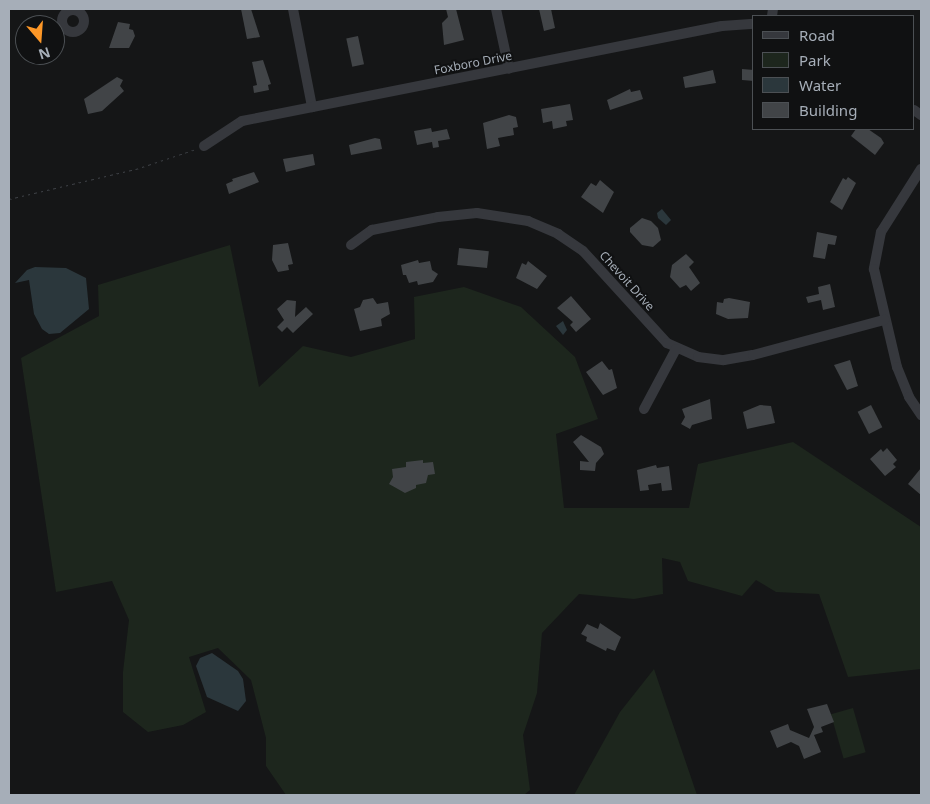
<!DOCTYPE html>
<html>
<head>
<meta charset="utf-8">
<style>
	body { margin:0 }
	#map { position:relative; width:930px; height:804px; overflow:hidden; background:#151617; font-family:"Noto Sans",sans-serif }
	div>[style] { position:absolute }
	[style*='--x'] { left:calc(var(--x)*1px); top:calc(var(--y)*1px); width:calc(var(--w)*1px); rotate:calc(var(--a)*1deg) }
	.green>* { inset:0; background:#1d261d; transform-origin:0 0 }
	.water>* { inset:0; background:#2b373c }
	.building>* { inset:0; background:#414447; transform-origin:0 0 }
	.path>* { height:1px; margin-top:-0.5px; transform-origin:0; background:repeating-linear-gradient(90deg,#3c3f44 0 2.5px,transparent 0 6.5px) }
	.street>* { height:10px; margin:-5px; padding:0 5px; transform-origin:5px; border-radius:5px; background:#36383d }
	.street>.ring { margin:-5px; padding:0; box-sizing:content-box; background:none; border:10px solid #36383d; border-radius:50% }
	span { translate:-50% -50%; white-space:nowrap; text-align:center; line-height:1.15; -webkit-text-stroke:4px #101112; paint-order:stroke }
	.street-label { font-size:12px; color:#a6aeb8 }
	.frame { position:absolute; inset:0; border:10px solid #a6aeb8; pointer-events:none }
	.legend { position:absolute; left:752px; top:15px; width:162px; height:115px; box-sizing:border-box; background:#101112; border:1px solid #4c5054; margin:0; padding:6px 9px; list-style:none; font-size:15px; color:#a6aeb8 }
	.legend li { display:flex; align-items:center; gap:10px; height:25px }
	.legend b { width:25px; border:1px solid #4c5054 }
	.north { position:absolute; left:15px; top:15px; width:50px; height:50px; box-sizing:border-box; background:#101112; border:1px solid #4c5054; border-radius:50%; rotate:162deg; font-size:14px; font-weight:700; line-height:20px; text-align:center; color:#a6aeb8 }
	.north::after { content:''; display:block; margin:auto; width:18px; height:22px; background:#fd9727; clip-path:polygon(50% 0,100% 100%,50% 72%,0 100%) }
</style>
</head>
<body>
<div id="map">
	<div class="green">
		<div style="clip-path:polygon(230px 245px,259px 387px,303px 346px,351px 357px,415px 339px,414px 297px,464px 287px,521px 307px,575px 357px,598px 419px,556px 434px,564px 508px,689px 508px,698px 464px,793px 442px,921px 527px,921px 669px,848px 677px,819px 594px,776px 592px,756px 580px,742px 596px,688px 581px,680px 562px,662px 558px,663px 594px,634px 599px,579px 594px,542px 633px,537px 693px,523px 735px,530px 790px,524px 795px,286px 795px,266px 766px,266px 738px,251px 680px,218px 648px,189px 657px,206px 712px,183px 725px,148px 732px,123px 712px,123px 672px,129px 620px,112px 581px,56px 592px,21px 358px,99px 316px,98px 285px)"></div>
		<div style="clip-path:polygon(654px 669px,697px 795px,574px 795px,620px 712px)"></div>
		<div style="left:853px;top:708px;width:46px;height:23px;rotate:74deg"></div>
	</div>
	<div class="water">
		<div style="clip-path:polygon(662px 209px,671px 220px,666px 225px,658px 218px,657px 213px)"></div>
		<div style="clip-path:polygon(35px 267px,66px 268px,86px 278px,89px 309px,60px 333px,49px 334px,42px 329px,34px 314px,29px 280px,15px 283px,27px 270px)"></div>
		<div style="clip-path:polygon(563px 321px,567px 330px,563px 335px,556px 326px)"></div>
		<div style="clip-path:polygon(212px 653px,238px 671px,243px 679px,246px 701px,238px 711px,207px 697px,196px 666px,200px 658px)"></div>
	</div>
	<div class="building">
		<div style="clip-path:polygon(241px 9px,251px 9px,260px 37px,247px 39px)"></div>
		<div style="clip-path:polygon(446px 9px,456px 9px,464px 40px,444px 45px,442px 23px,448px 17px)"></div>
		<div style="clip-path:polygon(539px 9px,551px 9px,555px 28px,544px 31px)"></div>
		<div style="clip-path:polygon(118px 22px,130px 24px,129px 29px,133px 30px,135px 36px,129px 48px,109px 48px)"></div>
		<div style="left:358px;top:36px;width:29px;height:12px;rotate:78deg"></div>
		<div style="clip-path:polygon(263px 60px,271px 84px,268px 85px,269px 90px,254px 93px,253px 86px,257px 85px,252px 62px)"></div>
		<div style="clip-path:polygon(742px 69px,754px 70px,754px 81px,742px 80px)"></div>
		<div style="clip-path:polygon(713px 70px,716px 83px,685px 88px,683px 77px)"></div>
		<div style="clip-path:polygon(117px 77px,123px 80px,120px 86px,124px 91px,102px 111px,88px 114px,84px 99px)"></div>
		<div style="clip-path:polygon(630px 89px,631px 92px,640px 90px,643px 99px,610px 110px,607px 100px)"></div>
		<div style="clip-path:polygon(570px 104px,573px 120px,566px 121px,567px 126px,553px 129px,552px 121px,543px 123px,541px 109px)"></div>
		<div style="clip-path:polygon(509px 115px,516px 117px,518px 127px,513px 128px,514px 135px,498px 138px,500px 146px,487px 149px,483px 123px)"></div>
		<div style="clip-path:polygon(431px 128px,432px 132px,447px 129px,450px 139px,438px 141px,439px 147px,433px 148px,432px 142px,417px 145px,414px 131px)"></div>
		<div style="clip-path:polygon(856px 129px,868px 129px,881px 138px,884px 143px,875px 155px,851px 136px)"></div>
		<div style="clip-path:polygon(375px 138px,380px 139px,382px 149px,351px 155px,349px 145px)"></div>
		<div style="clip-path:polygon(313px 154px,315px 165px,286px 172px,283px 159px)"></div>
		<div style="clip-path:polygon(254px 172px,259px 182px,229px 194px,226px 184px,233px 181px,232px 179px)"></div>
		<div style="clip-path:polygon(848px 177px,856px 183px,842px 210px,830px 202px,843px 178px,846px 180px)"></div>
		<div style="clip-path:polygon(600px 180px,614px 192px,603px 213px,581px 197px,591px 183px,596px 186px)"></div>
		<div style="clip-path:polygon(642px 218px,651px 221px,658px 228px,661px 240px,653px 247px,642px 245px,630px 232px,630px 228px)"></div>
		<div style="clip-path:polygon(817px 232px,837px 236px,835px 245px,828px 244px,825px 259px,813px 257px)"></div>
		<div style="clip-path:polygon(288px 243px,293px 264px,288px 265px,289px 270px,278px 272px,272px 260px,273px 245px)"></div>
		<div style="left:459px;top:248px;width:30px;height:17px;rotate:6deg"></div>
		<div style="clip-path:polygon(686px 254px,694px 262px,689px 267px,700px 283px,691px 291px,686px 285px,680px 288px,670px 277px,672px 265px)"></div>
		<div style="clip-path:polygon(418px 260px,419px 263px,430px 261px,432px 270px,438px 274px,433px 282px,418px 285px,417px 281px,409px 283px,406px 275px,403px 275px,401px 265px)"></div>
		<div style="clip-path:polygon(528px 261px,547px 276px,537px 289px,516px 278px,522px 263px,526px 265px)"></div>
		<div style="clip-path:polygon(830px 284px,835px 307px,823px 310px,821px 300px,808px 303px,806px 297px,819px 294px,818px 287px)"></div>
		<div style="clip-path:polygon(571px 296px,591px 319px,576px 332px,570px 325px,573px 322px,557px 308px)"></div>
		<div style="clip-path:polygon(373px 298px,377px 304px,388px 302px,390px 314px,381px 319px,382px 326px,360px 331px,354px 309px,360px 307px,363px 300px)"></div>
		<div style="clip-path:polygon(729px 298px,750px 302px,748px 318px,728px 319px,716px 314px,717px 302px,723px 303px,724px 299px)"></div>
		<div style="clip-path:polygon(287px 300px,296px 301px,295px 317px,306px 307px,313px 314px,293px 333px,287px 327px,282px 332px,277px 327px,284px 320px,277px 309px)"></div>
		<div style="clip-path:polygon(850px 360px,858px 386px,847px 390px,834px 365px)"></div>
		<div style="clip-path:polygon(602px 361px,609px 370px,612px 369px,617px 388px,603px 395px,586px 372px)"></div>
		<div style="clip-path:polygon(710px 399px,712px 419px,692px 425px,690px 429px,681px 424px,685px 417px,682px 409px)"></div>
		<div style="clip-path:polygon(760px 405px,771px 406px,775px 423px,747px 429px,743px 412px)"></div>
		<div style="left:871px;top:405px;width:25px;height:15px;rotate:63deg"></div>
		<div style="clip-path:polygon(581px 435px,601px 447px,604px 454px,596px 463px,595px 471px,580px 470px,580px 461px,589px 462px,573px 442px)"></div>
		<div style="clip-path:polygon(887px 448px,897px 460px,893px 464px,896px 467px,885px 476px,870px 459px,881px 449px,883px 452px)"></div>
		<div style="clip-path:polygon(423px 460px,423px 463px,433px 462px,435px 474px,428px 475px,426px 483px,416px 485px,416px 488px,405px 493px,389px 484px,393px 477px,392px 469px,406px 467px,406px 462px)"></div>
		<div style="clip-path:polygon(656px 465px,657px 468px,669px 466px,672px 490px,662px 491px,661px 483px,648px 485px,649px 490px,640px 491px,637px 470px)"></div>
		<div style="clip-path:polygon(921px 468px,921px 495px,908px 484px)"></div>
		<div style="clip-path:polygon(600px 623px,621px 637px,615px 651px,607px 648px,606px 651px,586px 641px,587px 637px,581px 634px,587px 624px,598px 629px)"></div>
		<div style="clip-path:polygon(827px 704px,834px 722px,821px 727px,823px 732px,814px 735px,821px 752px,804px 759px,799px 746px,791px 742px,777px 748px,770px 731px,788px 724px,790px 730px,809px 738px,814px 727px,807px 709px)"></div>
	</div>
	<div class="path">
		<div style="--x:9;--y:199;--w:130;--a:-13.3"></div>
		<div style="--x:136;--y:169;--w:63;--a:-18.4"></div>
	</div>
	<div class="street">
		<div style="--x:293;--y:9;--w:100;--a:79"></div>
		<div style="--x:496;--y:9;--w:61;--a:77.8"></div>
		<div class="ring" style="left:62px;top:10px;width:12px;height:12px"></div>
		<div style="--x:772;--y:16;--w:7;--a:-82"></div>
		<div style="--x:914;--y:110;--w:9;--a:36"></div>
		<div style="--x:204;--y:146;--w:45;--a:-33.3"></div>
		<div style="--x:242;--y:121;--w:489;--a:-11.2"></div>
		<div style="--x:722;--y:26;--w:32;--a:-4"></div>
		<div style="--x:921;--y:169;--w:75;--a:122.4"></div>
		<div style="--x:881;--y:232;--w:38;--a:101"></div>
		<div style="--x:874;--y:269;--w:101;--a:76.8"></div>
		<div style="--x:897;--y:367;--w:32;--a:68"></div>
		<div style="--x:909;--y:397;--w:22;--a:56"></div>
		<div style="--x:351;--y:245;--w:26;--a:-36"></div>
		<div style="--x:372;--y:230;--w:67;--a:-11.1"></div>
		<div style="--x:438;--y:217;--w:39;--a:-6"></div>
		<div style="--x:477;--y:213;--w:52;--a:8.9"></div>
		<div style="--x:528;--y:221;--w:33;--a:23"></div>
		<div style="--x:558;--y:234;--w:30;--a:34"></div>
		<div style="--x:583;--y:251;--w:125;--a:47.6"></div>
		<div style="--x:667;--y:343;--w:34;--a:24"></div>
		<div style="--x:698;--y:357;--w:26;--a:7"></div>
		<div style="--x:724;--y:360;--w:29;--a:-10"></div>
		<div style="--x:753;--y:355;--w:136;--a:-15"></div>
		<div style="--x:644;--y:409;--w:68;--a:-61.9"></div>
	</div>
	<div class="street-label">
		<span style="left:473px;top:63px;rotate:-11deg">Foxboro Drive</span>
		<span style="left:627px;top:281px;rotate:48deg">Chevoit Drive</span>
	</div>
	<div class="frame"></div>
	<ul class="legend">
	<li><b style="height:6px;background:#36383d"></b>Road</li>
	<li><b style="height:14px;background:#1d261d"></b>Park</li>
	<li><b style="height:14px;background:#2b373c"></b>Water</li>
	<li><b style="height:14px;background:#414447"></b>Building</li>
	</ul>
	<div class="north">N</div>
</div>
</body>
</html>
